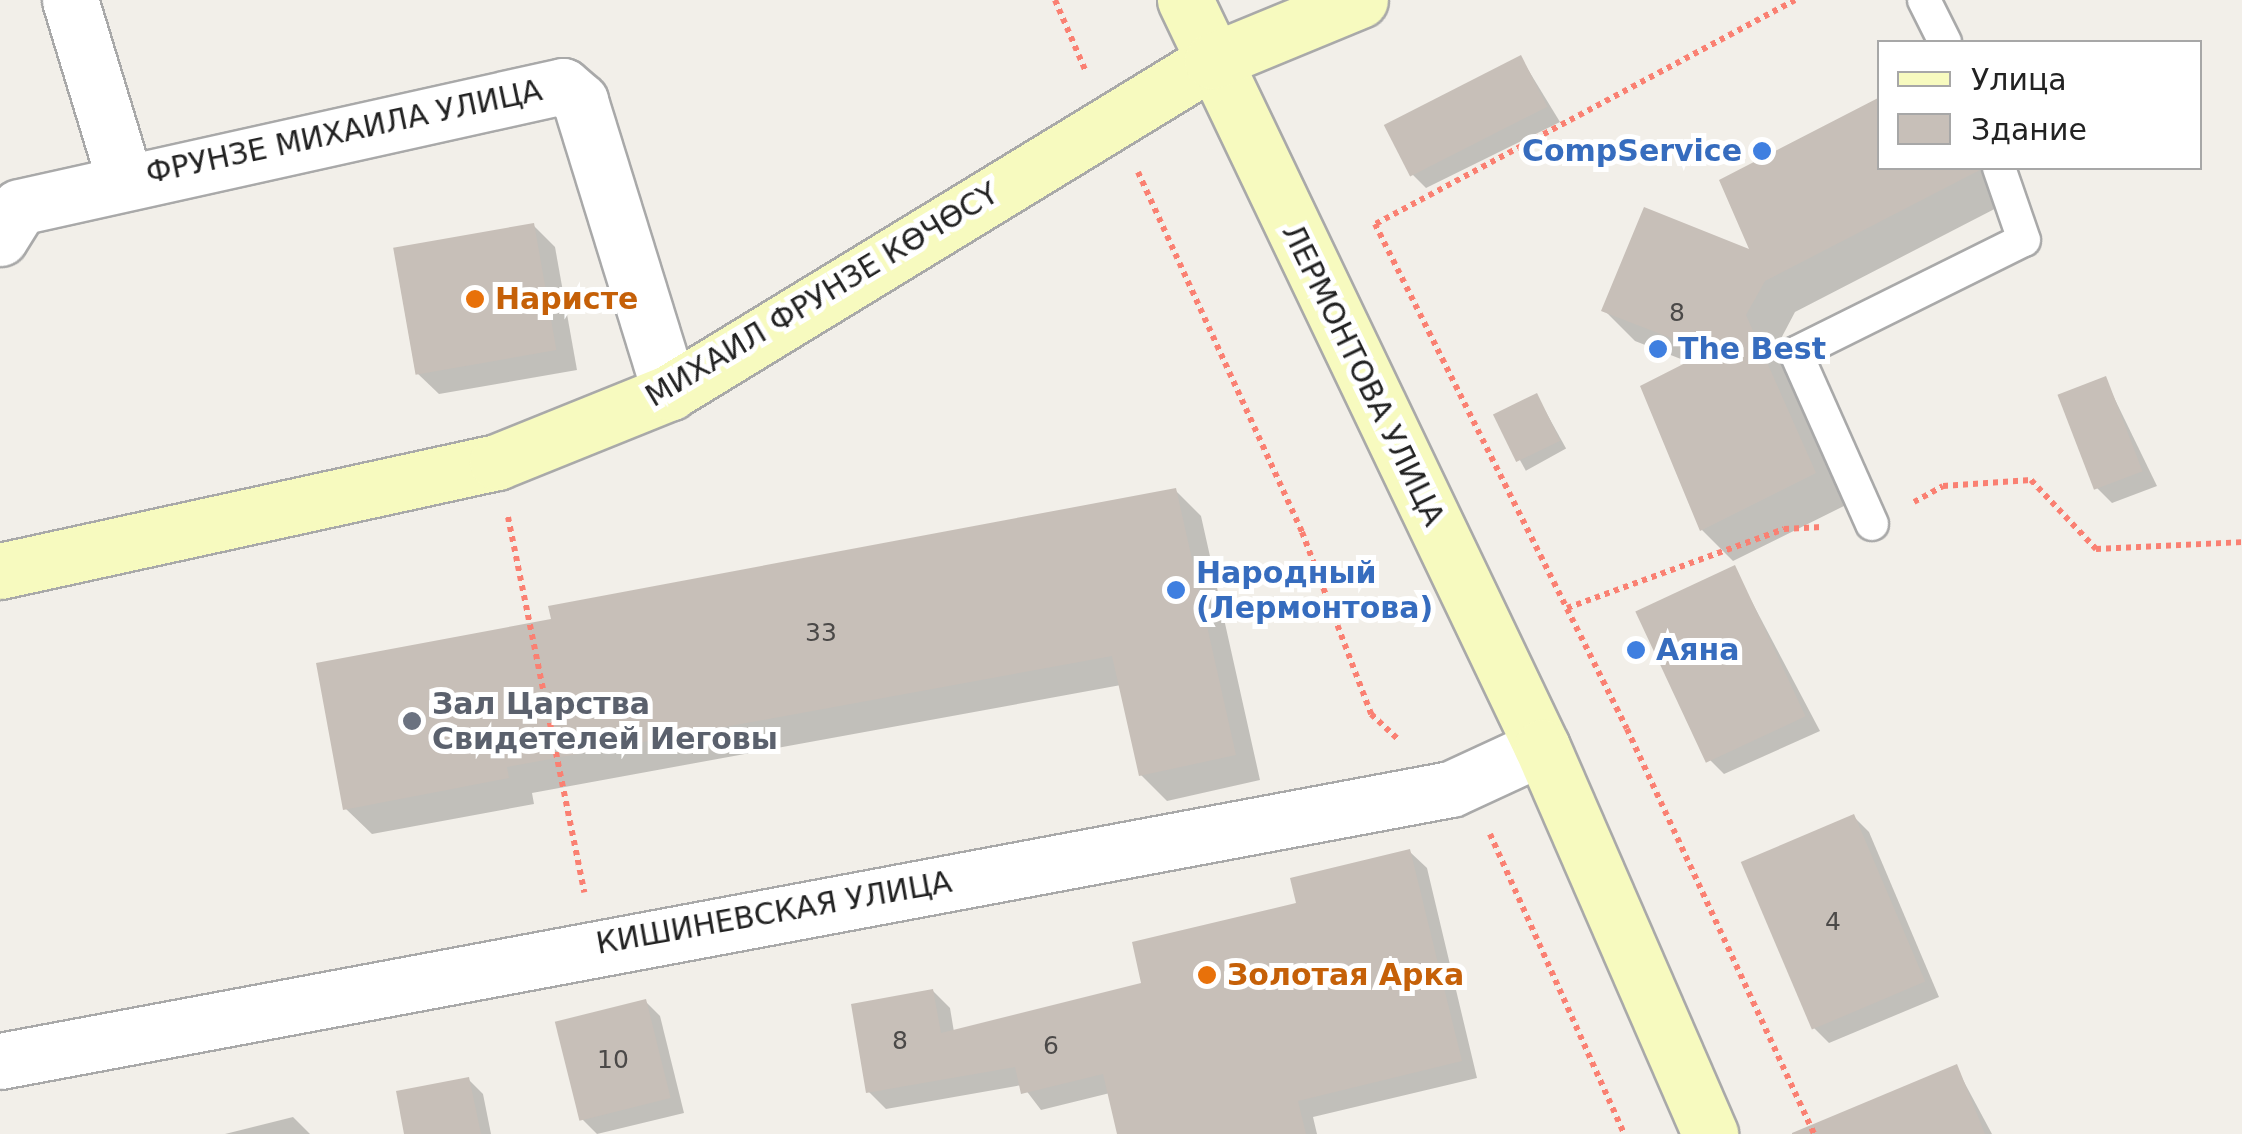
<!DOCTYPE html>
<html>
<head>
<meta charset="utf-8">
<style>
	body { margin:0 }
	#map { position:relative; width:2242px; height:1134px; overflow:hidden; background:#f2efe9; font-family:"DejaVu Sans",sans-serif }
	div>[style] { position:absolute }
	[style*='--x'] { left:calc(var(--x)*1px); top:calc(var(--y)*1px); width:calc(var(--w)*1px); rotate:calc(var(--a)*1deg) }
	.shadow>* { inset:0; background:#0003; transform-origin:0 0 }
	.building>* { inset:0; background:#c7bfb8; transform-origin:0 0 }
	.path>* { height:6px; margin-top:-3px; transform-origin:0; background:repeating-linear-gradient(90deg,#fa8072 0 5px,transparent 0 10px) }
	.roads { filter:drop-shadow(2px 0 #a9a9a9) drop-shadow(-2px 0 #a9a9a9) drop-shadow(0 2px #a9a9a9) drop-shadow(0 -2px #a9a9a9) }
	.service>* { height:32px; margin:-16px; padding:0 16px; transform-origin:16px; border-radius:16px; background:#fff }
	.minor>* { height:55px; margin:-27.5px; padding:0 27.5px; transform-origin:27.5px; border-radius:27.5px; background:#fff }
	.secondary>* { height:55px; margin:-27.5px; padding:0 27.5px; transform-origin:27.5px; border-radius:27.5px; background:#f7fabf }
	.dots>* { width:28px; height:28px; translate:-50% -50%; box-sizing:border-box; border:5px solid #fff; border-radius:50% }
	span { translate:-50% -50%; white-space:nowrap; text-align:center; line-height:1.15; -webkit-text-stroke:10px #fff; paint-order:stroke }
	.number-label { font-size:25px; color:#4b4948 }
	.number-label span { -webkit-text-stroke-width:0 }
	.street-label { font-size:30px; color:#222 }
	.shop-label { font-size:30px; color:#366cbe; font-weight:700 }
	.right { translate:-100% -50%; text-align:right }
	.left { translate:0 -50%; text-align:left }
	.food-label { font-size:30px; color:#c56008; font-weight:700 }
	.worship-label { font-size:30px; color:#5b616d; font-weight:700 }
	.legend { position:absolute; left:1877px; top:40px; width:325px; height:130px; box-sizing:border-box; background:#fff; border:2px solid #a7a7a7; margin:0; padding:12px 18px; list-style:none; font-size:30px; color:#222 }
	.legend li { display:flex; align-items:center; gap:20px; height:50px }
	.legend b { width:50px; border:2px solid #a7a7a7 }
</style>
</head>
<body>
<div id="map">
	<div class="shadow">
		<div style="clip-path:polygon(1521px 58px,1560px 122px,1426px 188px,1411px 173px)"></div>
		<div style="clip-path:polygon(1880px 168px,2004px 168px,2010px 201px,1795px 312px,1776px 348px,1846px 505px,1733px 561px,1702px 530px,1644px 387px,1691px 363px,1635px 341px,1604px 310px,1754px 254px)"></div>
		<div style="clip-path:polygon(533px 225px,555px 247px,577px 370px,439px 394px,417px 373px)"></div>
		<div style="clip-path:polygon(2105px 379px,2157px 486px,2112px 503px,2097px 488px)"></div>
		<div style="left:1537px;top:396px;width:60px;height:46px;rotate:61deg"></div>
		<div style="clip-path:polygon(1175px 490px,1201px 516px,1260px 780px,1167px 801px,1141px 775px,1121px 685px,532px 793px,534px 804px,372px 834px,346px 809px)"></div>
		<div style="clip-path:polygon(1734px 568px,1820px 731px,1724px 774px,1709px 759px)"></div>
		<div style="clip-path:polygon(1854px 817px,1869px 832px,1939px 997px,1829px 1043px,1814px 1028px)"></div>
		<div style="clip-path:polygon(1410px 852px,1427px 868px,1477px 1078px,1313px 1117px,1317px 1134px,1119px 1134px,1110px 1093px,1041px 1110px,1022px 1085px,886px 1109px,869px 1092px,933px 991px,950px 1008px,954px 1032px,1144px 985px)"></div>
		<div style="clip-path:polygon(645px 1001px,660px 1016px,684px 1113px,597px 1134px,582px 1119px)"></div>
		<div style="clip-path:polygon(1956px 1067px,1992px 1134px,1860px 1134px)"></div>
		<div style="clip-path:polygon(468px 1079px,483px 1094px,491px 1134px,407px 1134px)"></div>
		<div style="clip-path:polygon(293px 1117px,310px 1134px,225px 1134px)"></div>
	</div>
	<div class="building">
		<div style="left:1521px;top:55px;width:58px;height:154px;rotate:63deg"></div>
		<div style="clip-path:polygon(1880px 97px,1880px 168px,1980px 170px,1765px 281px,1746px 315px,1816px 473px,1700px 531px,1640px 386px,1707px 352px,1601px 311px,1644px 207px,1749px 249px,1719px 180px)"></div>
		<div style="left:534px;top:223px;width:129px;height:143px;rotate:80deg"></div>
		<div style="left:2106px;top:376px;width:102px;height:52px;rotate:69deg"></div>
		<div style="left:1537px;top:393px;width:53px;height:49px;rotate:64deg"></div>
		<div style="clip-path:polygon(1176px 488px,1236px 755px,1139px 776px,1112px 656px,507px 767px,509px 778px,343px 810px,316px 663px,551px 619px,548px 606px)"></div>
		<div style="left:1735px;top:565px;width:167px;height:110px;rotate:65deg"></div>
		<div style="left:1854px;top:814px;width:182px;height:123px;rotate:67deg"></div>
		<div style="clip-path:polygon(1410px 849px,1462px 1061px,1298px 1101px,1306px 1134px,1117px 1134px,1103px 1074px,1021px 1094px,1015px 1067px,866px 1093px,851px 1004px,933px 989px,941px 1033px,1141px 983px,1132px 942px,1296px 903px,1290px 878px)"></div>
		<div style="left:646px;top:999px;width:102px;height:94px;rotate:76deg"></div>
		<div style="clip-path:polygon(1957px 1064px,1985px 1134px,1792px 1134px,1792px 1133px)"></div>
		<div style="clip-path:polygon(469px 1077px,481px 1134px,404px 1134px,396px 1091px)"></div>
	</div>
	<div class="path">
		<div style="--x:1055;--y:0;--w:78;--a:66.7"></div>
		<div style="--x:1795;--y:0;--w:476;--a:151.9"></div>
		<div style="--x:1375;--y:224;--w:564;--a:63.48"></div>
		<div style="--x:1627;--y:729;--w:446;--a:65.2"></div>
		<div style="--x:1138;--y:172;--w:396;--a:65.5"></div>
		<div style="--x:1302;--y:532;--w:195;--a:69.2"></div>
		<div style="--x:1371;--y:714;--w:37;--a:43"></div>
		<div style="--x:1914;--y:502;--w:33;--a:-29"></div>
		<div style="--x:1943;--y:486;--w:88;--a:-3.9"></div>
		<div style="--x:2031;--y:480;--w:95;--a:46.7"></div>
		<div style="--x:2096;--y:549;--w:146;--a:-2.7"></div>
		<div style="--x:508;--y:517;--w:383;--a:78.5"></div>
		<div style="--x:1567;--y:608;--w:231;--a:-20"></div>
		<div style="--x:1784;--y:529;--w:38;--a:-3"></div>
		<div style="--x:1490;--y:834;--w:329;--a:65.9"></div>
	</div>
	<div class="roads">
		<div class="service">
			<div style="--x:1924;--y:0;--w:47;--a:63.4"></div>
			<div style="--x:1872;--y:524;--w:187;--a:-114"></div>
			<div style="--x:1796;--y:353;--w:254;--a:-26.4"></div>
			<div style="--x:2024;--y:240;--w:76;--a:-109.1"></div>
		</div>
		<div class="minor">
			<div style="--x:70;--y:0;--w:186;--a:73.1"></div>
			<div style="--x:0;--y:238;--w:36;--a:-58"></div>
			<div style="--x:19;--y:207;--w:557;--a:-12.54"></div>
			<div style="--x:563;--y:86;--w:23;--a:41"></div>
			<div style="--x:580;--y:101;--w:305;--a:72.8"></div>
			<div style="--x:0;--y:1061;--w:1476;--a:-10.62"></div>
			<div style="--x:1451;--y:789;--w:100;--a:-24.8"></div>
		</div>
		<div class="secondary">
			<div style="--x:1185;--y:0;--w:828;--a:64.46"></div>
			<div style="--x:1542;--y:747;--w:422;--a:66.5"></div>
			<div style="--x:0;--y:571;--w:509;--a:-12.37"></div>
			<div style="--x:497;--y:462;--w:187;--a:-22"></div>
			<div style="--x:670;--y:392;--w:635;--a:-31.41"></div>
			<div style="--x:1212;--y:61;--w:160;--a:-22.4"></div>
		</div>
	</div>
	<div class="dots">
		<div style="left:1762px;top:151px;background:#3f7fe0"></div>
		<div style="left:475px;top:299px;background:#e8710a"></div>
		<div style="left:1658px;top:349px;background:#3f7fe0"></div>
		<div style="left:1176px;top:590px;background:#3f7fe0"></div>
		<div style="left:1636px;top:650px;background:#3f7fe0"></div>
		<div style="left:412px;top:721px;background:#6b7280"></div>
		<div style="left:1207px;top:975px;background:#e8710a"></div>
	</div>
	<div class="number-label">
		<span style="left:1677px;top:313px">8</span>
		<span style="left:821px;top:633px">33</span>
		<span style="left:1833px;top:922px">4</span>
		<span style="left:900px;top:1041px">8</span>
		<span style="left:1051px;top:1046px">6</span>
		<span style="left:613px;top:1060px">10</span>
	</div>
	<div class="street-label">
		<span style="left:344px;top:132px;rotate:-12deg">ФРУНЗЕ МИХАИЛА УЛИЦА</span>
		<span style="left:822px;top:295px;rotate:-31deg">МИХАИЛ ФРУНЗЕ КӨЧӨСҮ</span>
		<span style="left:1363px;top:375px;rotate:64deg">ЛЕРМОНТОВА УЛИЦА</span>
		<span style="left:774px;top:913px;rotate:-10deg">КИШИНЕВСКАЯ УЛИЦА</span>
	</div>
	<div class="shop-label">
		<span class="right" style="left:1742px;top:151px">CompService</span>
		<span class="left" style="left:1678px;top:349px">The Best</span>
		<span class="left" style="left:1196px;top:590px">Народный<br>(Лермонтова)</span>
		<span class="left" style="left:1656px;top:650px">Аяна</span>
	</div>
	<div class="food-label">
		<span class="left" style="left:495px;top:299px">Наристе</span>
		<span class="left" style="left:1227px;top:975px">Золотая Арка</span>
	</div>
	<div class="worship-label">
		<span class="left" style="left:432px;top:721px">Зал Царства<br>Свидетелей Иеговы</span>
	</div>
	<ul class="legend">
	<li><b style="height:12px;background:#f7fabf"></b>Улица</li>
	<li><b style="height:28px;background:#c7bfb8"></b>Здание</li>
	</ul>
</div>
</body>
</html>
